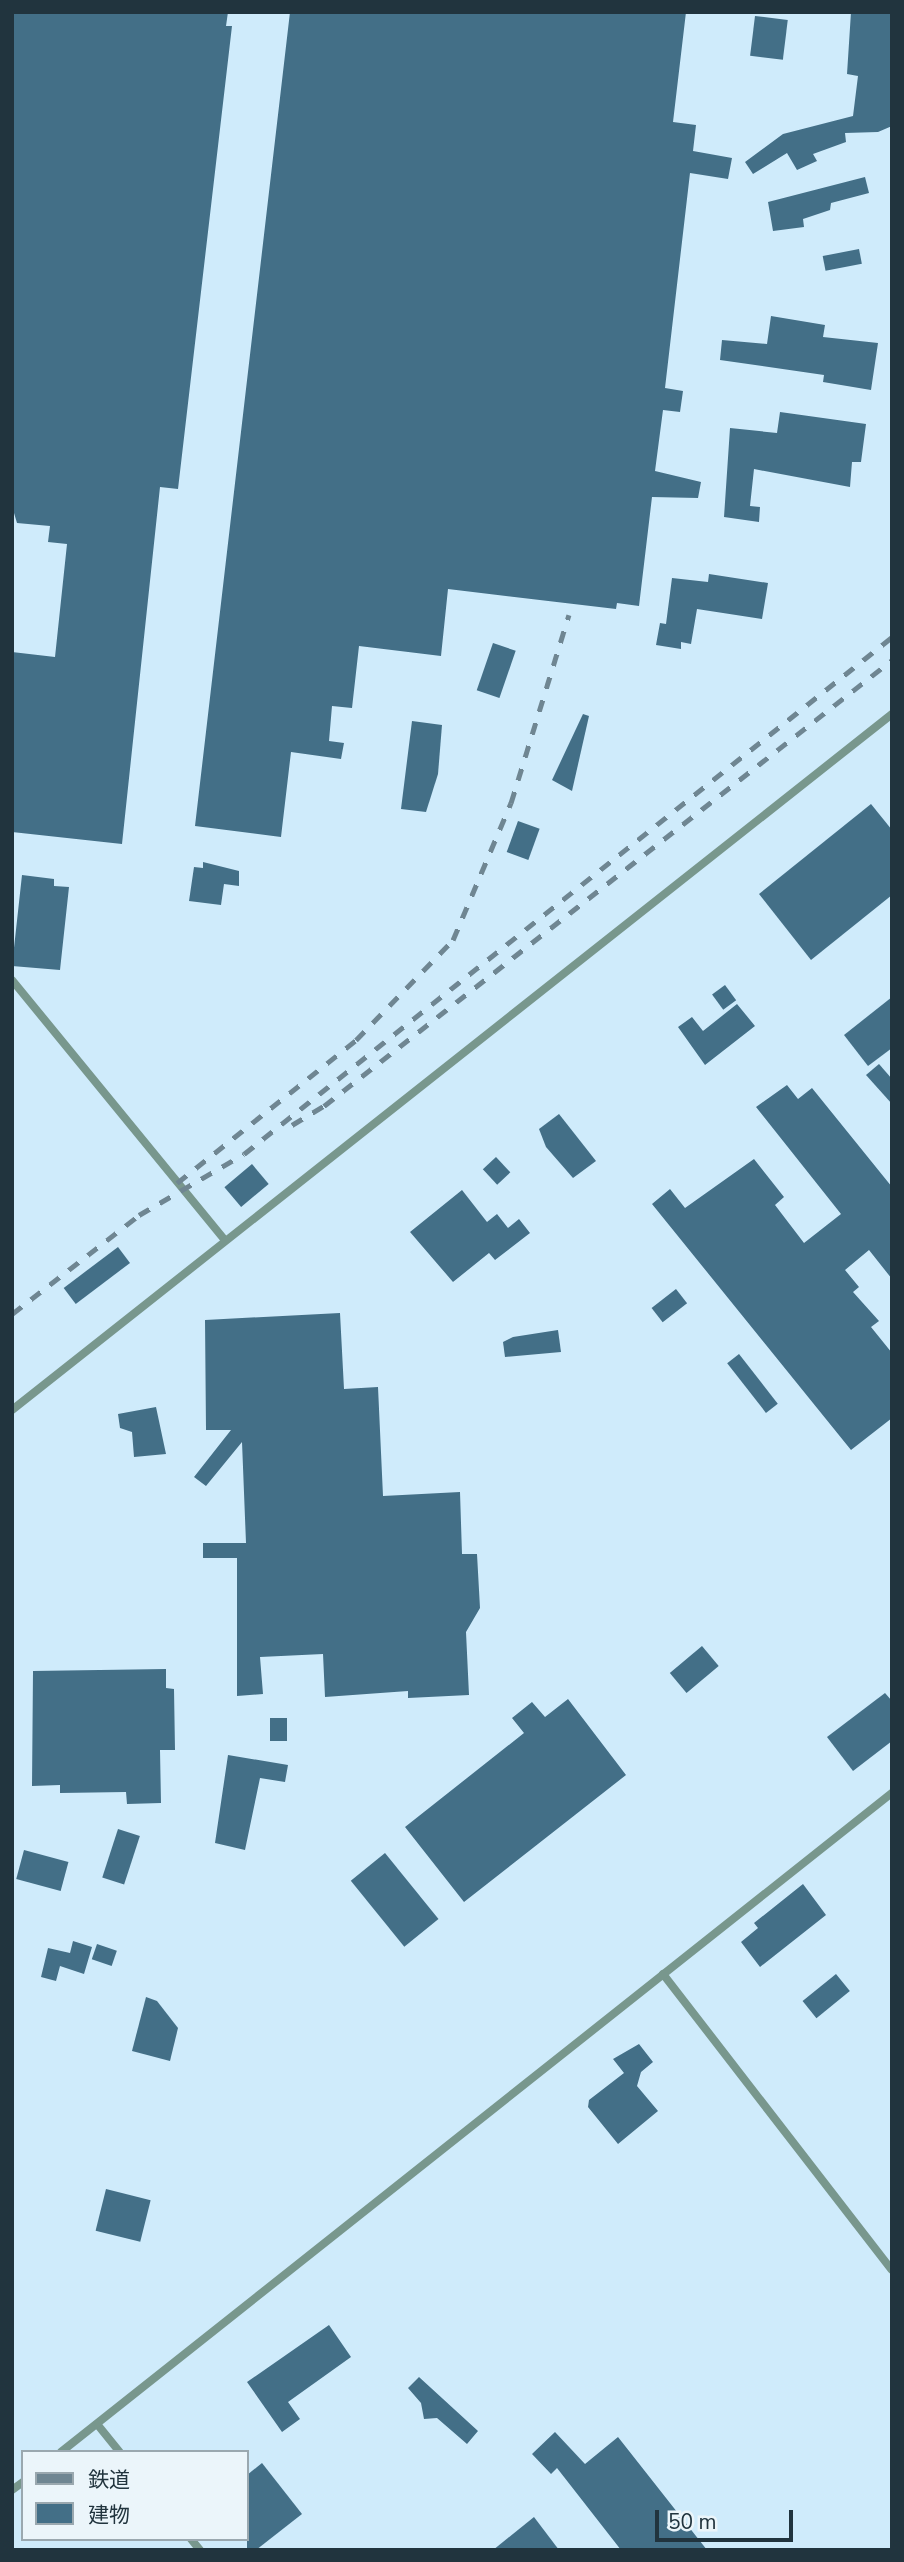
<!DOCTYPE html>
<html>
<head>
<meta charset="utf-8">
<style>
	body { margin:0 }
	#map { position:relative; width:904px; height:2562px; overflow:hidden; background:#cfebfb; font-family:"Nunito Sans","Noto Sans JP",sans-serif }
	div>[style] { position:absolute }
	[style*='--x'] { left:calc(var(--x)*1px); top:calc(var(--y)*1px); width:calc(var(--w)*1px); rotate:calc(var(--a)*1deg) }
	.building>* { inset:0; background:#436f87; transform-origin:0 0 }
	.service>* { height:8px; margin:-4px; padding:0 4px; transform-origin:4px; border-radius:4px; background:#78978d }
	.rail>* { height:5px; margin-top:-2.5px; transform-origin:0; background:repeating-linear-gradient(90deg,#6f8692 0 12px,transparent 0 24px) }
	span { translate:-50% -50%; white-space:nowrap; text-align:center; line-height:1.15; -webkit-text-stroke:7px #ebf5fa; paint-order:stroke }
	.frame { position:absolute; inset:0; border:14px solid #21343e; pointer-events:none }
	.legend { position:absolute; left:21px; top:2450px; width:228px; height:91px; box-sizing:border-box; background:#ebf5fa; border:2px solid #9aa8af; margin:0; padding:9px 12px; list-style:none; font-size:21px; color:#21343e }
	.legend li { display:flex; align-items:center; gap:14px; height:35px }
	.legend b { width:35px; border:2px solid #9aa8af }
	.scale { position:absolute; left:655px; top:2510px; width:138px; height:32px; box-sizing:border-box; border:4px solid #21343e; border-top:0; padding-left:9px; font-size:21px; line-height:24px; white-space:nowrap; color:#21343e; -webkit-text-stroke:5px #ebf5fa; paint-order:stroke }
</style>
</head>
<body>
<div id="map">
	<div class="building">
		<div style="clip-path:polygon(12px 12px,228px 12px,226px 26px,232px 26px,178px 489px,160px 487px,122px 844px,12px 832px,12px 652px,55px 657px,67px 544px,48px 542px,50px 526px,17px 523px,14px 513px)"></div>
		<div style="clip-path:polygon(290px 12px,686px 12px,673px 122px,696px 125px,693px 151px,732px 158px,728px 179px,690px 173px,665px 388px,683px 391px,680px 412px,663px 410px,655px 471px,701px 482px,698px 498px,652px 497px,639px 606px,617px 603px,616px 609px,448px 589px,441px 656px,359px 646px,352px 708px,332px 706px,329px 741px,344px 743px,341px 759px,291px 752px,281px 837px,195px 826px)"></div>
		<div style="clip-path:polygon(851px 12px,892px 12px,892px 126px,878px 132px,845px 133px,846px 142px,813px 154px,817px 161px,797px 170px,787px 153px,753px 174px,745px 162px,783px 134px,853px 116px,858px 76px,847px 74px)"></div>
		<div style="left:755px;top:16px;width:33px;height:40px;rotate:7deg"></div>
		<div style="clip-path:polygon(865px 177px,869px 193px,831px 203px,830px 210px,803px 219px,804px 227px,773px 231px,768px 202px)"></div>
		<div style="left:859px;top:249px;width:15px;height:37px;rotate:79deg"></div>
		<div style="clip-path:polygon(771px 316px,825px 325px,823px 337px,878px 343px,871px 390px,823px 382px,824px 375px,720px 360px,722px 340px,767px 344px)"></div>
		<div style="clip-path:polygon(780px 412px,866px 424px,861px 462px,852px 462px,850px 487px,754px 469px,750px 506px,760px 507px,759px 522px,724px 517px,730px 428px,777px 433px)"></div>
		<div style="clip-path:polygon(709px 574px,768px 583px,762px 619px,697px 609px,691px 644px,681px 642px,681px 649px,656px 645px,660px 623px,666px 624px,672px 578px,708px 582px)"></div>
		<div style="left:493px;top:643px;width:24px;height:50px;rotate:19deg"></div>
		<div style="clip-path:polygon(583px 714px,589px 716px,572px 791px,552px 780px)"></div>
		<div style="clip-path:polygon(412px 721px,442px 725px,438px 774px,426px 812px,401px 809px)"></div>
		<div style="clip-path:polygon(871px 804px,892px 830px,892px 895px,811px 960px,759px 894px)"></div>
		<div style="left:518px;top:821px;width:23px;height:33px;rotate:20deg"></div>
		<div style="clip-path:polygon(203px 862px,239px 871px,239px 886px,224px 884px,221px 905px,189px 901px,194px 867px,203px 868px)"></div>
		<div style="clip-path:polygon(22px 875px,54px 879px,54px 886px,69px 887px,60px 970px,12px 966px)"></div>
		<div style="left:725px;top:985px;width:19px;height:16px;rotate:54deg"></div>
		<div style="clip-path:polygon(892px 997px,892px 1048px,868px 1066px,844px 1035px)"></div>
		<div style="clip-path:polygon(737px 1004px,755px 1026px,705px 1065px,678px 1027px,692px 1017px,703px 1031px)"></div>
		<div style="clip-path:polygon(879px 1064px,892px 1079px,892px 1104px,866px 1075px)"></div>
		<div style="clip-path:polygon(787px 1085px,798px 1099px,812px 1088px,892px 1187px,892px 1279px,869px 1250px,845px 1270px,859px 1287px,853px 1292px,879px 1321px,871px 1327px,892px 1353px,892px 1418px,851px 1450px,652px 1204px,670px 1189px,685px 1208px,754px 1159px,784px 1197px,775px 1205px,804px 1243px,841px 1214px,756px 1107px)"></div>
		<div style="clip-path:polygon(559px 1114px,596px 1161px,573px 1178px,546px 1147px,539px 1129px)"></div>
		<div style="left:496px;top:1157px;width:21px;height:18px;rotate:47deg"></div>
		<div style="left:252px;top:1164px;width:26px;height:36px;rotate:50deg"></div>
		<div style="clip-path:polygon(462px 1190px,487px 1222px,497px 1214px,508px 1228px,519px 1219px,530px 1233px,495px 1260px,489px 1253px,453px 1282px,410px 1232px)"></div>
		<div style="left:118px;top:1247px;width:20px;height:68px;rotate:53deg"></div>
		<div style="left:676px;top:1289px;width:18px;height:31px;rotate:52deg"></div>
		<div style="clip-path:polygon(340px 1313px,344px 1389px,378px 1387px,383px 1496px,460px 1492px,462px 1554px,477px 1554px,480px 1608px,466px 1632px,469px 1695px,408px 1698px,408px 1691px,325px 1697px,323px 1654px,260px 1657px,263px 1694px,237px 1696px,237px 1558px,203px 1558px,203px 1543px,246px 1543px,242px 1442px,206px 1486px,194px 1477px,231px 1430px,206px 1430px,205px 1320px)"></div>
		<div style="clip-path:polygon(558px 1330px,561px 1352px,505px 1357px,503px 1342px,513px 1337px)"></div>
		<div style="left:739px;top:1354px;width:63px;height:15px;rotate:52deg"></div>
		<div style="clip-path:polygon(156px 1407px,166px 1454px,134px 1457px,132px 1432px,120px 1428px,118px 1414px)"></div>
		<div style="left:702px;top:1646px;width:26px;height:42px;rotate:50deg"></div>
		<div style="clip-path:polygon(166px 1669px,166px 1688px,174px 1689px,175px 1750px,160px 1750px,161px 1803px,127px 1804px,126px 1792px,60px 1793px,60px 1785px,32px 1786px,33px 1671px)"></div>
		<div style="clip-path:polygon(885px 1693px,892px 1701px,892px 1741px,853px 1771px,827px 1737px)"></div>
		<div style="clip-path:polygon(568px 1699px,626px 1775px,464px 1902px,405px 1827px,524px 1733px,512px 1718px,532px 1702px,545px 1717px)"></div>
		<div style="left:270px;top:1718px;width:17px;height:23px"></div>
		<div style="clip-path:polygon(228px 1755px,288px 1765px,285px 1782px,260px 1778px,245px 1850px,215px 1843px)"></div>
		<div style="left:118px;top:1829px;width:23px;height:51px;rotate:18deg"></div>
		<div style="left:24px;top:1850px;width:46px;height:30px;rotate:15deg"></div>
		<div style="left:385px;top:1853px;width:85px;height:44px;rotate:51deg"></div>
		<div style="clip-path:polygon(803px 1884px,826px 1915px,760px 1967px,741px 1942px,758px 1928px,754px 1923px)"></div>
		<div style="clip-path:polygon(73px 1941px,92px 1947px,84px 1974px,60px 1966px,56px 1981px,41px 1977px,48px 1948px,70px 1953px)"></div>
		<div style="left:97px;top:1944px;width:21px;height:16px;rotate:19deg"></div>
		<div style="left:836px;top:1974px;width:22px;height:43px;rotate:51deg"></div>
		<div style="clip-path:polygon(146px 1997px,157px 2001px,178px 2028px,170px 2061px,132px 2051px)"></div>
		<div style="clip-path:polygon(639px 2044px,653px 2062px,641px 2072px,637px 2086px,658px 2111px,618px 2144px,588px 2107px,589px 2100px,624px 2073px,613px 2059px)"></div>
		<div style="left:106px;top:2189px;width:46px;height:43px;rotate:14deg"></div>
		<div style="clip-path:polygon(329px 2325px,351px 2357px,288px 2402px,300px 2419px,282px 2432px,247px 2382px)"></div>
		<div style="clip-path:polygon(419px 2377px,478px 2431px,467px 2444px,437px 2418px,424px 2419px,421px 2403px,408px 2388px)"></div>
		<div style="clip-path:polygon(555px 2432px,585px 2464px,618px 2437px,707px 2550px,621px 2550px,557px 2468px,551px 2474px,532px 2454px)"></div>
		<div style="clip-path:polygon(262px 2463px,302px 2514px,256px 2550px,247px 2550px,247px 2475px)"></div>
		<div style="clip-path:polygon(534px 2517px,559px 2550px,493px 2550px)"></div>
	</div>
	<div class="service">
		<div style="--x:12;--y:980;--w:333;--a:50.7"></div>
		<div style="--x:12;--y:1410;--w:1122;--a:-38.34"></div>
		<div style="--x:663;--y:1974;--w:374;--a:52.3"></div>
		<div style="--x:97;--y:2424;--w:36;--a:51"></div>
		<div style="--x:61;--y:2452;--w:1061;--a:-38.42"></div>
		<div style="--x:12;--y:2490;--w:14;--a:-36"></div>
		<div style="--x:191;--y:2539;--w:14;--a:51"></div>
	</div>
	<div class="rail">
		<div style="--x:292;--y:1125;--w:37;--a:-31"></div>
		<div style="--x:324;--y:1106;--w:722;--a:-38.14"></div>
		<div style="--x:177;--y:1183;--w:229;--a:-38.6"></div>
		<div style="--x:356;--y:1040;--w:139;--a:-45.9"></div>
		<div style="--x:453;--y:940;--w:149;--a:-67.1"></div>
		<div style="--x:511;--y:803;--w:197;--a:-72.9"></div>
		<div style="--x:12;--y:1314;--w:161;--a:-37.9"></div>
		<div style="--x:139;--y:1215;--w:121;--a:-30.2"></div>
		<div style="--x:244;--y:1154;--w:829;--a:-38.58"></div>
	</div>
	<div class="frame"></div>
	<ul class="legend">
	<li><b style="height:9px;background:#6f8692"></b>鉄道</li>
	<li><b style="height:19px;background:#436f87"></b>建物</li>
	</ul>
	<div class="scale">50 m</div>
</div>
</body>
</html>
